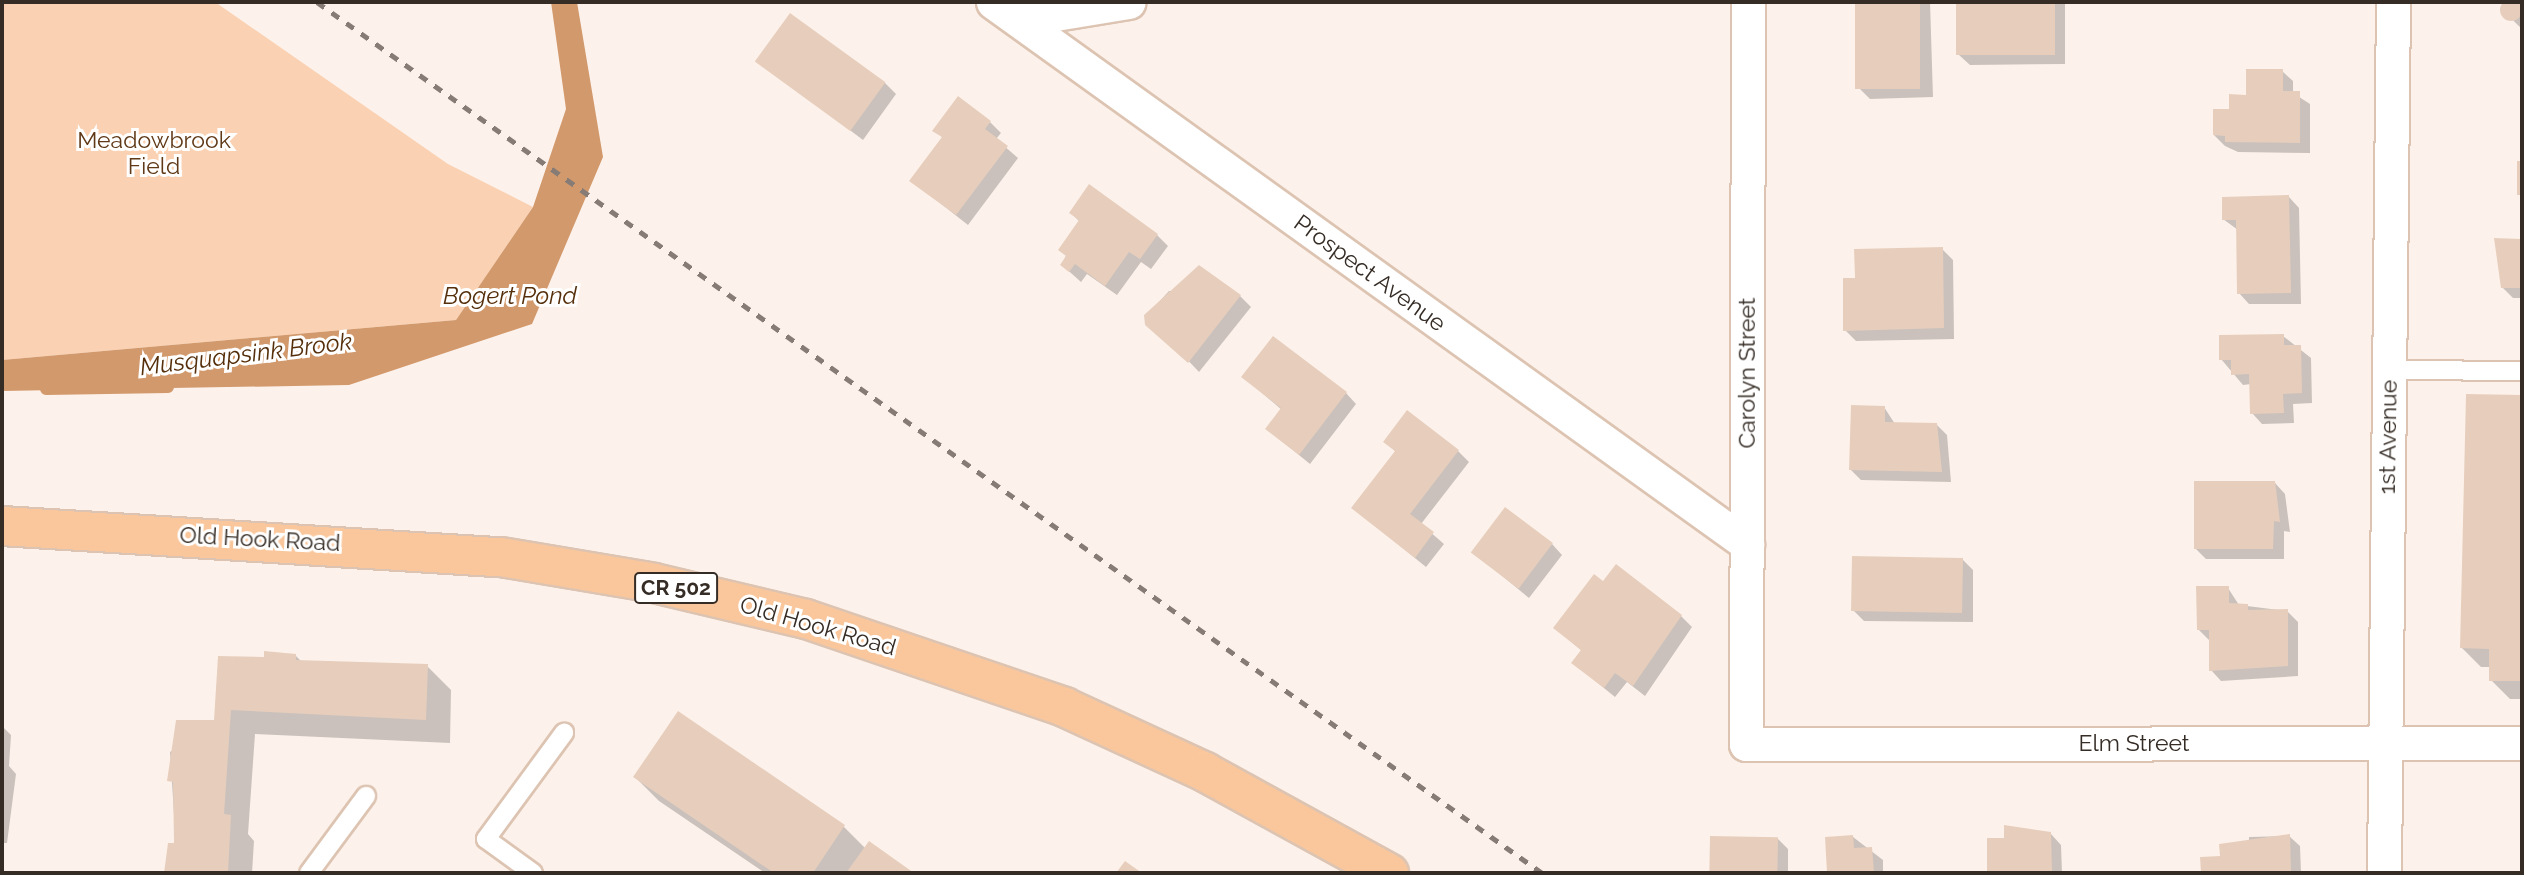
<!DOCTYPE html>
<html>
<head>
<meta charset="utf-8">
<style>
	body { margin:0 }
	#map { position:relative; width:2524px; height:875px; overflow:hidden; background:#fdf2eb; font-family:Raleway,sans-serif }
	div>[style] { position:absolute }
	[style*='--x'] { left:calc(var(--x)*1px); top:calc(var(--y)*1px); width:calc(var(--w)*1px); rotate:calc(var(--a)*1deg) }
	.green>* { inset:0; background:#fad2b3 }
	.water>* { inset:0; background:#d2996c }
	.shadow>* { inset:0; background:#0003 }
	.stream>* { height:12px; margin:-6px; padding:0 6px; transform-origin:6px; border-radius:6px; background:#d2996c }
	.building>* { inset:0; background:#e7cebc; transform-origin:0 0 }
	.round { border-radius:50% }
	.roads { filter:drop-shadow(2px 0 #ddc4b2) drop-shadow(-2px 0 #ddc4b2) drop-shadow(0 2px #ddc4b2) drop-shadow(0 -2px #ddc4b2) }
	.service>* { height:18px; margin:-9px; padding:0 9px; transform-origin:9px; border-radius:9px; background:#fff }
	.minor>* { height:33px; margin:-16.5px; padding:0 16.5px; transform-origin:16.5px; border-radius:16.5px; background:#fff }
	.primary>* { height:38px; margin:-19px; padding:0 19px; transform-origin:19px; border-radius:19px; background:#fac79c }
	.rail>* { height:5px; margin-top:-2.5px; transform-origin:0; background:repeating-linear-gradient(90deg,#867c75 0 9px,transparent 0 18px) }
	span { translate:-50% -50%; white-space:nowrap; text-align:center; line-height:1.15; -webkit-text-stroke:6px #fff; paint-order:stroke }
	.shield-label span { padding:2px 5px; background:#fff; border:2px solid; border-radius:5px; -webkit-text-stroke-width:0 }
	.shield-label { font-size:21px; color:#352c25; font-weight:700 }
	.park-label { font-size:23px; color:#603917 }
	.street-label { font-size:23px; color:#352c25 }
	.water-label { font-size:24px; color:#552f0b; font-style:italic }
	.frame { position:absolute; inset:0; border:4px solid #352c25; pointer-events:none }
</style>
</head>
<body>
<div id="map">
	<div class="green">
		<div style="clip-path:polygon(2px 2px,215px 2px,448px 164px,533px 207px,456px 320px,2px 360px)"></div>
	</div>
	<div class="water">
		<div style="clip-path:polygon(551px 2px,577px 2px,603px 157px,532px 324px,349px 385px,2px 391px,2px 360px,456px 320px,533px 207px,566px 109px)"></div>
	</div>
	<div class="shadow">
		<div style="clip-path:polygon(1856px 2px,1930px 2px,1933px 97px,1870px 99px,1859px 88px)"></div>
		<div style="clip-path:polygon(1958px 2px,2065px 2px,2065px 64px,1970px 65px,1959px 55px)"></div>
		<div style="clip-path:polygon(2522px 2px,2522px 29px,2500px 8px)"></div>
		<div style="clip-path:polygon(758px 61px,885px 83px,896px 94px,863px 140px)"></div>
		<div style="clip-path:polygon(2282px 71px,2293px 81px,2293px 93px,2310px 104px,2310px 153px,2238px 152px,2225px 146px,2214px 135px,2230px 111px)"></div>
		<div style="clip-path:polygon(990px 122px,1001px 133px,996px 139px,1018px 158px,968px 225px,912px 181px,943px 138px,935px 130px)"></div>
		<div style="clip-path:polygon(2289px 197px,2299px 208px,2301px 304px,2249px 304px,2239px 293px,2238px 230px,2223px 219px)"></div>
		<div style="clip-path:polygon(1071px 213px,1157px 235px,1168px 246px,1151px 269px,1141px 262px,1117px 295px,1087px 274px,1081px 282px,1062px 265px,1080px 222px)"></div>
		<div style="clip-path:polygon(2522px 239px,2522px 298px,2513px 298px,2502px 287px,2496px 240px)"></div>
		<div style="clip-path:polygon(1942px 249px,1953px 260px,1954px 339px,1856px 341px,1845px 330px,1857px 280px)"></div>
		<div style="clip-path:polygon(1169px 291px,1240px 296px,1251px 307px,1199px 372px,1146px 316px)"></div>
		<div style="clip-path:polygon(2283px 336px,2311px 358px,2312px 403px,2293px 404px,2294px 423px,2262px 424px,2252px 413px,2251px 384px,2243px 385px,2221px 359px)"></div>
		<div style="clip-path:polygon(1243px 377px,1346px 393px,1356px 404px,1310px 464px,1267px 429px,1282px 410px)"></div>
		<div style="clip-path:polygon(2468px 396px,2522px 397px,2522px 699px,2510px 699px,2491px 680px,2491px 667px,2481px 667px,2462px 648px)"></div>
		<div style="clip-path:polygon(1884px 407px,1895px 424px,1936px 424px,1947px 435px,1951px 482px,1861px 480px,1850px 469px)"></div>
		<div style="clip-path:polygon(1385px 442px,1458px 451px,1469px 462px,1421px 524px,1444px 544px,1426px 567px,1353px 508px,1396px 452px)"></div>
		<div style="clip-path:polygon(2275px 483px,2285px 494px,2290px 532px,2284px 531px,2284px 559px,2206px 559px,2195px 548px)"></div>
		<div style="clip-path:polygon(1552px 544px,1562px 555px,1529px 598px,1473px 552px)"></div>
		<div style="clip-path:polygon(1962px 559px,1973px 570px,1973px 622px,1864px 621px,1853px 610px)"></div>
		<div style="clip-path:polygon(2228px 588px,2239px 605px,2287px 611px,2298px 622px,2298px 676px,2221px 681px,2211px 670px,2209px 640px,2198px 629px)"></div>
		<div style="clip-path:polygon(1681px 616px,1692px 627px,1645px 696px,1627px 682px,1615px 697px,1573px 663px,1582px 651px,1555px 628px)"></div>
		<div style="clip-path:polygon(295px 655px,302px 662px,427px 666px,451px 690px,450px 743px,255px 734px,248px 834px,254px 841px,252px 873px,166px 873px,169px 845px,176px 845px,170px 752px,216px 721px,265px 659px)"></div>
		<div style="clip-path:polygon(678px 713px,844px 827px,866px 849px,870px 844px,911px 873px,765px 873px,659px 801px,635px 777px)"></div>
		<div style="clip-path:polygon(2px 726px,11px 735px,9px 766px,16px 774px,7px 843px,2px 843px)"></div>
		<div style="clip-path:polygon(2006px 827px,2051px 834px,2061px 845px,2062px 873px,1989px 873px,1988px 840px,2006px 840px)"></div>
		<div style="clip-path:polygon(2289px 836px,2300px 846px,2301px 873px,2203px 873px,2202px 858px,2222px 858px,2249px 844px,2249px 837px)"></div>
		<div style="clip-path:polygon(1712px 837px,1778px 839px,1788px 849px,1788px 873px,1711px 873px)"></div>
		<div style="clip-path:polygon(1853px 837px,1883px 860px,1883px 873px,1829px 873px,1827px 838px)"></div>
	</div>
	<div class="stream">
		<div style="--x:46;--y:389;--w:122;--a:-0.9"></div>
	</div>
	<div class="building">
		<div class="round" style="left:2500px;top:-1px;width:22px;height:22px"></div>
		<div style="left:1855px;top:2px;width:65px;height:87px"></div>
		<div style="left:1956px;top:2px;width:99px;height:53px"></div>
		<div style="left:790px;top:13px;width:118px;height:60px;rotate:36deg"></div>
		<div style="clip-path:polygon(2246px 69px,2283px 69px,2283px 91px,2300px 91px,2300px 143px,2225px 142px,2225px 136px,2213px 135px,2213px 109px,2229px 109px,2229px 94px,2246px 95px)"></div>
		<div style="clip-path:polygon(958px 96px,991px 121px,985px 129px,1008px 146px,956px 215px,909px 181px,942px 137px,932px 131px)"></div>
		<div style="left:2517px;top:161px;width:5px;height:34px"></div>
		<div style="clip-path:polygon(1089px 184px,1158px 234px,1140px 259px,1129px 252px,1105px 286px,1075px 264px,1069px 272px,1060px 265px,1066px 256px,1058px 250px,1079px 220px,1069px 213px)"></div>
		<div style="clip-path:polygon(2289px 195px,2291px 293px,2237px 294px,2236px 220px,2222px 220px,2222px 197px)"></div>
		<div style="clip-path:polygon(2494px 238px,2522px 239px,2522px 288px,2501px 288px)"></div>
		<div style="clip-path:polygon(1943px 247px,1944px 328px,1843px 331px,1843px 278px,1855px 278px,1854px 249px)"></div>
		<div style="clip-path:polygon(1199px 265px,1241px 295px,1188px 363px,1145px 325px,1144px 315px)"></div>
		<div style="clip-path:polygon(2284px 334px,2284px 345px,2301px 345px,2302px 393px,2283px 394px,2284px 413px,2250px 414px,2249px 374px,2231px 375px,2231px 360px,2219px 360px,2219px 335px)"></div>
		<div style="clip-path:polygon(1273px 336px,1347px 392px,1299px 455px,1265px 429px,1281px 408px,1241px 377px)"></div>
		<div style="clip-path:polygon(2466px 394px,2522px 395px,2522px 681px,2489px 681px,2489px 649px,2460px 648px)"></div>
		<div style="clip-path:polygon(1851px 405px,1885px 406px,1885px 422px,1937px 423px,1942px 472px,1849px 470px)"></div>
		<div style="clip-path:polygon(1407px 410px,1459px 450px,1410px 514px,1434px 532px,1415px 558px,1351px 508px,1395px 451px,1383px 442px)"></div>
		<div style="clip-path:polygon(2194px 481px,2275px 481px,2280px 522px,2274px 521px,2273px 549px,2194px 549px)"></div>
		<div style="left:1505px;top:507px;width:60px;height:57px;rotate:37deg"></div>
		<div style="left:1852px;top:556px;width:111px;height:55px;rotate:1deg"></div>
		<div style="clip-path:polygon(1616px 564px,1682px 615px,1633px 686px,1615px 673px,1604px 688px,1571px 663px,1581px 650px,1553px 628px,1594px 574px,1603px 581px)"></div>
		<div style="clip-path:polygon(2196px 586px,2229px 586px,2229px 603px,2248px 604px,2248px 610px,2288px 609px,2288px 666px,2209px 671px,2209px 630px,2197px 630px)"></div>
		<div style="clip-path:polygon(264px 651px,296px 654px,296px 660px,428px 664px,426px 720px,231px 710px,224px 814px,231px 815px,228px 873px,164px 873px,168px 843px,174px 843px,173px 782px,167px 781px,176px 720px,214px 720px,218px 656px,264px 657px)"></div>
		<div style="clip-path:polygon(678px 711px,845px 825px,813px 873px,774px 873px,633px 777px)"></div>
		<div style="clip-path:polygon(2004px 825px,2051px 832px,2052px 873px,1987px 873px,1987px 838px,2004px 838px)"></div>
		<div style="clip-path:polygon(2290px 834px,2291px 873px,2201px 873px,2200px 857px,2220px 856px,2219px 844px)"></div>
		<div style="clip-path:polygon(1853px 835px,1854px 848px,1872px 847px,1874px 873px,1827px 873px,1825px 837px)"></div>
		<div style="left:1710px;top:836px;width:68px;height:37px;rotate:1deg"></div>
		<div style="clip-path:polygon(869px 841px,914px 873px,846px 873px)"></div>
		<div style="clip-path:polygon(1125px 861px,1142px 873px,1116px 873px)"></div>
	</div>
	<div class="roads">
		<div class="service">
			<div style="--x:2389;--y:370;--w:133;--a:0.4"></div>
			<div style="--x:309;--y:873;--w:96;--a:-53.5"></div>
			<div style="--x:533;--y:873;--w:58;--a:-144.1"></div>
			<div style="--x:486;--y:839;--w:132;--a:-53.7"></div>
		</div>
		<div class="minor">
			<div style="--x:993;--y:2;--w:929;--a:35.71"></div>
			<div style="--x:1748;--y:2;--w:742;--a:90.15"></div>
			<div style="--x:1746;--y:744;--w:776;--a:-0.07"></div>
			<div style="--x:1019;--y:20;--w:111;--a:-9.3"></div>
			<div style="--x:2384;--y:873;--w:871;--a:-89.41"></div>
		</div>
		<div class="primary">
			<div style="--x:2;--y:526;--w:500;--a:3.6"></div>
			<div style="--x:501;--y:557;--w:155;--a:9.6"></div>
			<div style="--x:654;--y:583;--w:156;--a:13.3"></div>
			<div style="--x:806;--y:619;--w:273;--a:18.8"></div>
			<div style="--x:1064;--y:707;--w:155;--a:24.7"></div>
			<div style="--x:1205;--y:772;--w:210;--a:28.8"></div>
		</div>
	</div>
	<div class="rail">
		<div style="--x:317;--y:2;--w:1503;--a:35.41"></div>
	</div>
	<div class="shield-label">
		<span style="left:676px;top:588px">CR 502</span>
	</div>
	<div class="park-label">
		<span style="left:154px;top:153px">Meadowbrook<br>Field</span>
	</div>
	<div class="street-label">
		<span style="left:1370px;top:273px;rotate:36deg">Prospect Avenue</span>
		<span style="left:1747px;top:373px;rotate:-90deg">Carolyn Street</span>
		<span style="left:2388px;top:437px;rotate:-89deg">1st Avenue</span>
		<span style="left:260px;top:539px;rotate:3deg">Old Hook Road</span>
		<span style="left:818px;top:626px;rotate:16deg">Old Hook Road</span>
		<span style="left:2134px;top:743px">Elm Street</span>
	</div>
	<div class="water-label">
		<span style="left:510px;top:296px">Bogert Pond</span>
		<span style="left:246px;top:354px;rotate:-7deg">Musquapsink Brook</span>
	</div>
	<div class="frame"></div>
</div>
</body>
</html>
